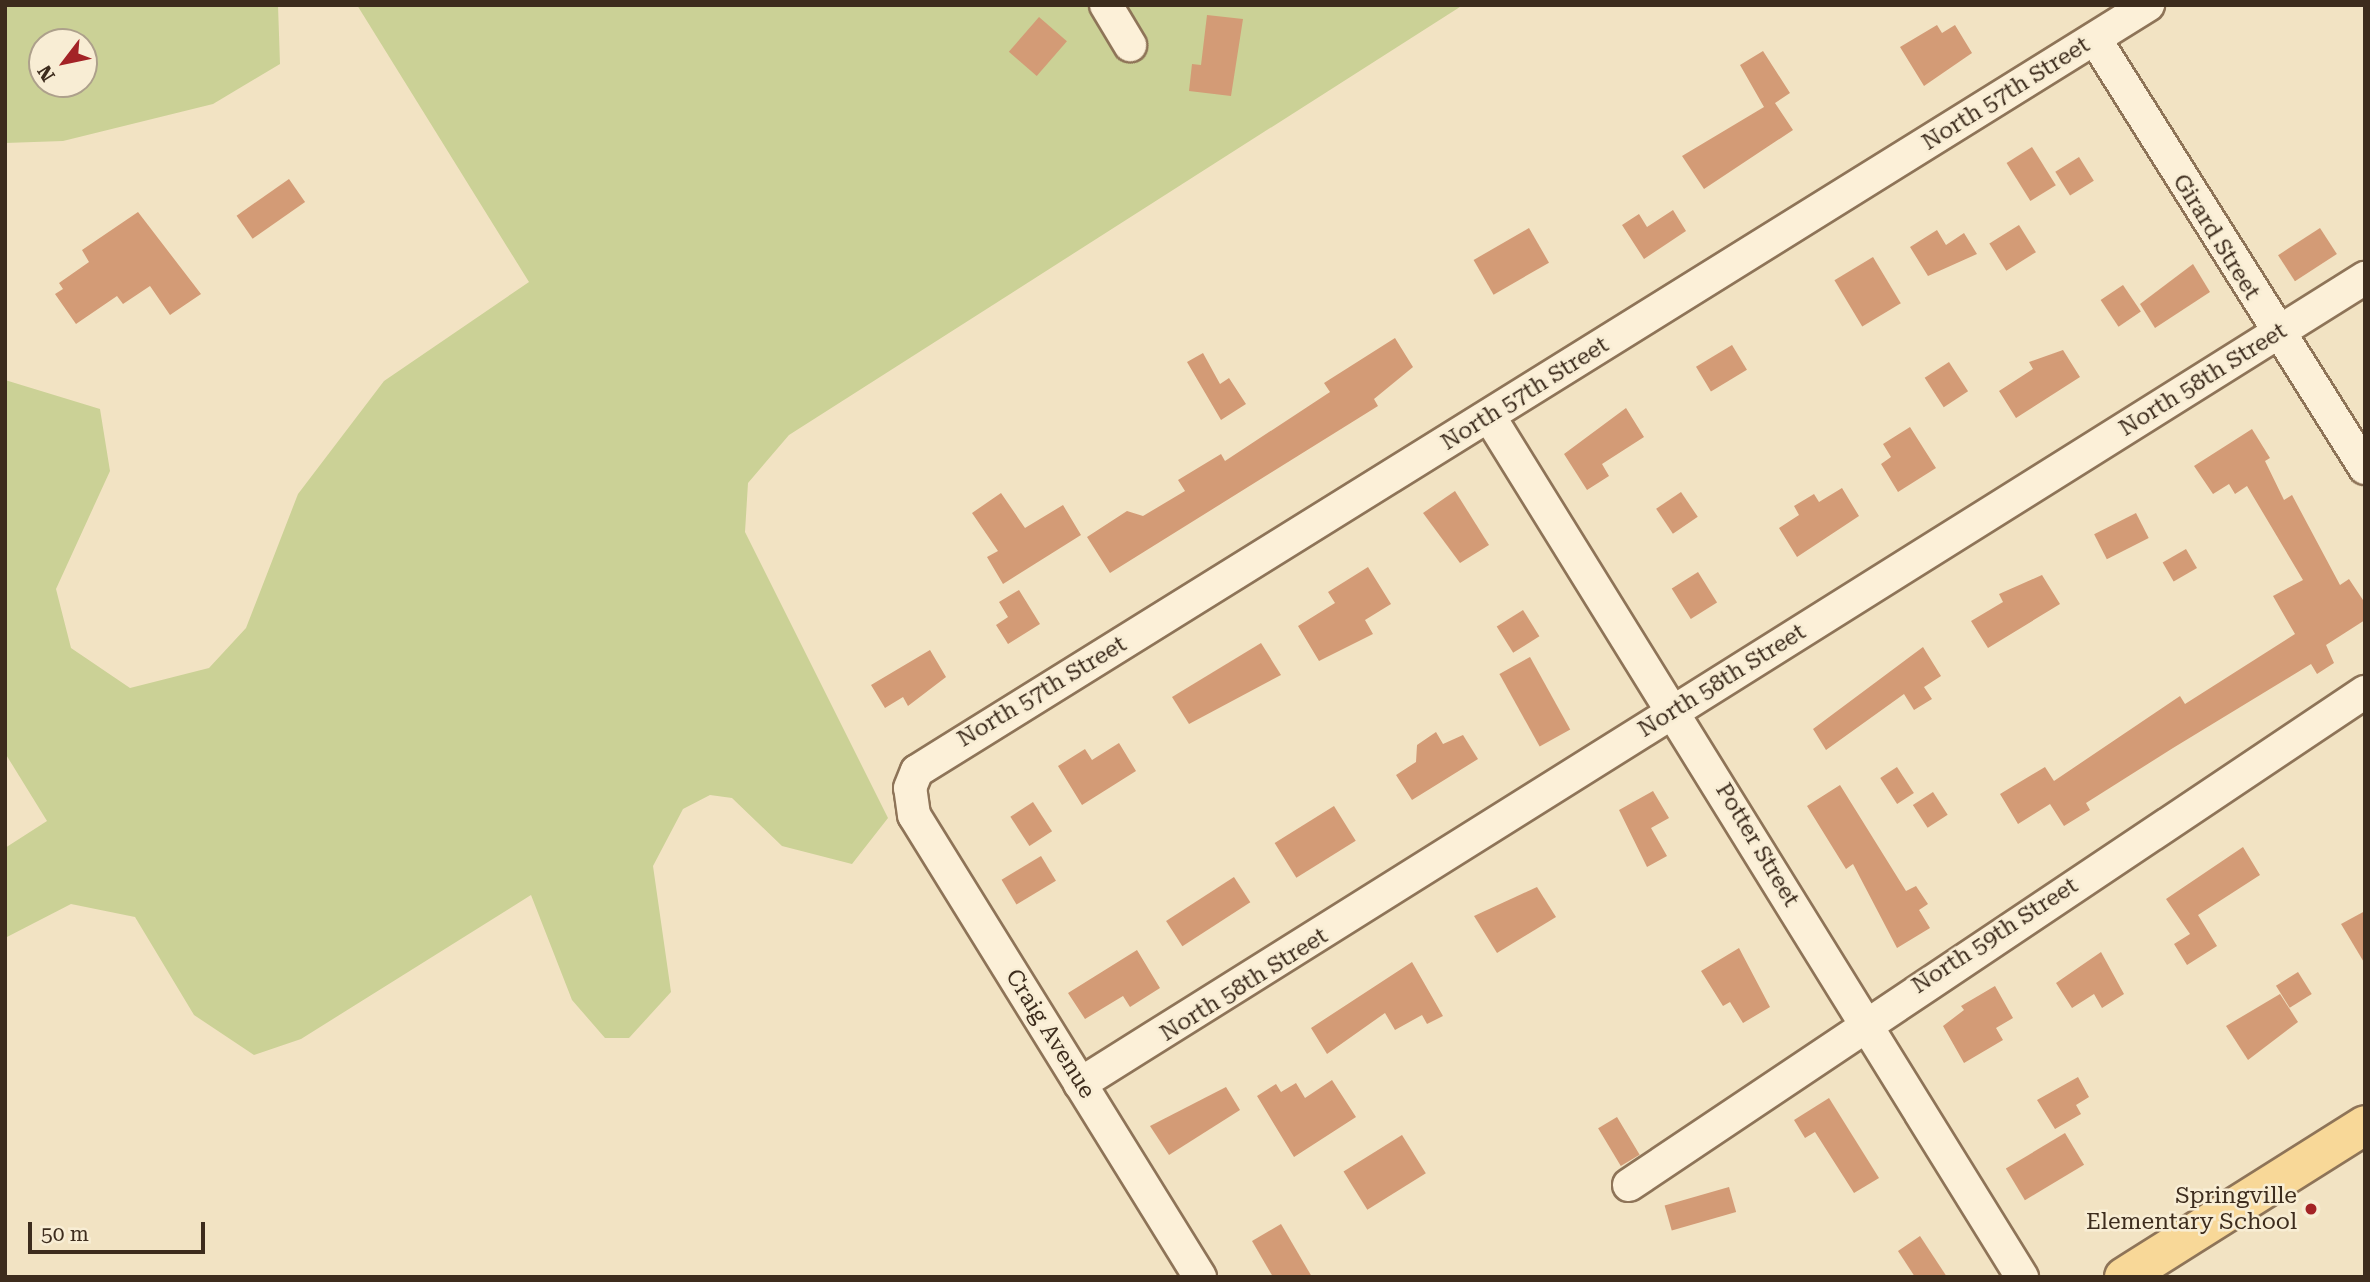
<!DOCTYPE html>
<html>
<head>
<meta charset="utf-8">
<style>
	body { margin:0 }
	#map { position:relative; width:2370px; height:1282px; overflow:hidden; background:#f2e3c3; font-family:"Roboto Serif",serif }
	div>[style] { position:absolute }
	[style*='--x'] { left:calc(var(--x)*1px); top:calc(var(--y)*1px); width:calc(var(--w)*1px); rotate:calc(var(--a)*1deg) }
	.green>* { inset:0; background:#cbd196 }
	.building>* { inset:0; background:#d39b76; transform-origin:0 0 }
	.roads { filter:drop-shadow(2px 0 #8e7458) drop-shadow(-2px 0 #8e7458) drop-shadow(0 2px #8e7458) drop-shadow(0 -2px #8e7458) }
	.minor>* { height:32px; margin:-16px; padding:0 16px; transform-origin:16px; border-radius:16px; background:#fcf0d8 }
	.major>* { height:38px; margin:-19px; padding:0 19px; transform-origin:19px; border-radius:19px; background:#f8d898 }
	.dots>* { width:19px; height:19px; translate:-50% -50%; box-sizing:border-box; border:4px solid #f8edd4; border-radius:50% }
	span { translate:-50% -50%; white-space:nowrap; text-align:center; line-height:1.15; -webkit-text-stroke:5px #f8edd4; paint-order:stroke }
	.street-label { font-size:23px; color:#3d2c1d }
	.poi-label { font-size:23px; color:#3d2c1d }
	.right { translate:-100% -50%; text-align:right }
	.frame { position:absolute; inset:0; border:7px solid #3d2c1d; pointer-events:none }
	.north { position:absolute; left:28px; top:28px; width:70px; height:70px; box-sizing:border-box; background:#f8edd4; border:2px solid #ada08b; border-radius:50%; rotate:238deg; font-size:19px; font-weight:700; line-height:28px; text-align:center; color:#3d2c1d }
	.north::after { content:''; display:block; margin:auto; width:24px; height:32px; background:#a32326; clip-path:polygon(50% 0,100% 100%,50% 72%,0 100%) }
	.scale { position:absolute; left:28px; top:1222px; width:177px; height:32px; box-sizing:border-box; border:4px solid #3d2c1d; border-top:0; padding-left:9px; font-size:21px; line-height:24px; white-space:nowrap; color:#3d2c1d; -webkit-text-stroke:5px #f8edd4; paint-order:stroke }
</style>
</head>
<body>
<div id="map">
	<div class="green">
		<div style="clip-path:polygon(evenodd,5px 5px,278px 5px,280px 64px,213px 104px,63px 141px,5px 143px,5px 5px,42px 42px,84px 42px,84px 84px,42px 84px,42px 42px)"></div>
		<div style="clip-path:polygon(357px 5px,1463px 5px,789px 435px,748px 483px,745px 532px,888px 818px,852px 864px,782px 846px,732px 798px,710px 795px,683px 809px,653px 866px,671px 992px,629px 1038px,605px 1038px,572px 1000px,531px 895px,301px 1039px,254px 1055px,194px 1015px,135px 917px,71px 904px,5px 938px,5px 848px,47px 821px,5px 753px,5px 380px,100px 409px,110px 471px,56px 589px,71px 648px,130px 688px,209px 668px,246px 628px,298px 494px,384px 381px,529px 282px)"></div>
	</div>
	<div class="building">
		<div style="clip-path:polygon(1207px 15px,1243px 19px,1231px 96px,1189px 91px,1192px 64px,1201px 65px)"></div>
		<div style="left:1039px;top:17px;width:37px;height:46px;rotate:41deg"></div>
		<div style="clip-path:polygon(1937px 25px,1942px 33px,1955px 25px,1972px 53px,1924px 86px,1900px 47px)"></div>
		<div style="clip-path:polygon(1763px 51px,1790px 93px,1775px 103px,1793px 130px,1704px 189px,1682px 156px,1764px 107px,1740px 65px)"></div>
		<div style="left:2032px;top:147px;width:45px;height:30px;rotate:58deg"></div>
		<div style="left:2079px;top:157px;width:28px;height:28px;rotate:58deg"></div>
		<div style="left:289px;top:179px;width:28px;height:64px;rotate:55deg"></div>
		<div style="clip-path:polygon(1673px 210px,1686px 231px,1644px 259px,1622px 225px,1639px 214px,1647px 227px)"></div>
		<div style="clip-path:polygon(138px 212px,201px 294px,170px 315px,150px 286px,123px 304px,117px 296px,76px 324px,55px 294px,63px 289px,59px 283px,89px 262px,82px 250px)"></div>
		<div style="left:2019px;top:225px;width:32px;height:35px;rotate:58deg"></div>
		<div style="left:1529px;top:228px;width:40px;height:64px;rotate:60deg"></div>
		<div style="left:2320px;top:228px;width:31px;height:50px;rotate:57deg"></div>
		<div style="clip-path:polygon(1937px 230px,1946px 245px,1964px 233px,1977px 254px,1928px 276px,1910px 247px)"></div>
		<div style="left:1873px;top:257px;width:54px;height:45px;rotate:59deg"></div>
		<div style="clip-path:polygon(2193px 264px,2210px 292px,2155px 328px,2140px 304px)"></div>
		<div style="left:2123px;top:285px;width:32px;height:27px;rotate:56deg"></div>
		<div style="clip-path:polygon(1395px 338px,1413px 367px,1374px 399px,1378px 406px,1110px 573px,1087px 537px,1127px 511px,1143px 516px,1185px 491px,1178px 480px,1221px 454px,1225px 461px,1330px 392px,1324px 383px)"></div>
		<div style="left:1732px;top:345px;width:29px;height:42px;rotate:59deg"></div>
		<div style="clip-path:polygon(2063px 350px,2080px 377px,2016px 418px,1999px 391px,2033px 369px,2029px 362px)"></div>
		<div style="clip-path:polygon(1203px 353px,1220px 384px,1229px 378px,1246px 404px,1221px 420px,1187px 362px)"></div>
		<div style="left:1949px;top:362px;width:35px;height:29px;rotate:57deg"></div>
		<div style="clip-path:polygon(1626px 408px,1644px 437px,1602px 464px,1609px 476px,1587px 490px,1564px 454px)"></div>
		<div style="clip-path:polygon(1910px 427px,1936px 468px,1898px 492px,1881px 464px,1891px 457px,1883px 444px)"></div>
		<div style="clip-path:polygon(2252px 429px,2270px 458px,2265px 461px,2284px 500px,2292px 495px,2340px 585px,2349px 579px,2365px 603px,2365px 620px,2326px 645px,2334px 663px,2317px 674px,2311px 664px,2173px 748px,2086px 803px,2090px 810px,2064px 826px,2050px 804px,2018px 824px,2000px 794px,2045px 767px,2054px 781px,2180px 696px,2185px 704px,2295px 634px,2273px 596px,2303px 580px,2247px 486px,2235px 494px,2229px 484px,2213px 494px,2194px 466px)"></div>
		<div style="clip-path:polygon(1842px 488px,1859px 516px,1797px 557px,1779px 528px,1799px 515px,1794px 506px,1814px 494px,1819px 502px)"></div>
		<div style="clip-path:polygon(1455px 491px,1489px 545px,1460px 563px,1423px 513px)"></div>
		<div style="left:1681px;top:492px;width:30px;height:30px;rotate:56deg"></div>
		<div style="clip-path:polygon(1001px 493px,1025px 528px,1063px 505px,1081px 535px,1003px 584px,987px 557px,998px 551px,972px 513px)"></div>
		<div style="left:2136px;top:513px;width:28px;height:47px;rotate:63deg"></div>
		<div style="left:2186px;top:549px;width:22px;height:27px;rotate:60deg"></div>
		<div style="clip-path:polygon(1368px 567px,1391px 604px,1365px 620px,1373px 634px,1319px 661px,1298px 626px,1335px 603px,1328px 592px)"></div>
		<div style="left:1698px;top:572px;width:36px;height:31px;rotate:58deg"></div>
		<div style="clip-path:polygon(2042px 575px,2060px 604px,1988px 648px,1971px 621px,2003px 602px,1999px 594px)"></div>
		<div style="clip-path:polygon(1019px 590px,1040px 624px,1008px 644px,996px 625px,1008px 617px,999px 602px)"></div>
		<div style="left:1523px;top:610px;width:31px;height:31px;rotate:58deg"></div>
		<div style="clip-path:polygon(1261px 643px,1281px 675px,1189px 724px,1172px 697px)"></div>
		<div style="clip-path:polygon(1923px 647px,1941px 676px,1924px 687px,1932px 699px,1914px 710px,1904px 694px,1826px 750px,1813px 729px)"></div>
		<div style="clip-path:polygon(930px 650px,946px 677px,908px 706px,903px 697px,885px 708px,871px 685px)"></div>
		<div style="left:1530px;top:657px;width:83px;height:35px;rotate:61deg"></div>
		<div style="clip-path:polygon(1436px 732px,1443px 744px,1463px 735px,1478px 759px,1412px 800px,1396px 775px,1416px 762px,1417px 745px)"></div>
		<div style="clip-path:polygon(1119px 743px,1136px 771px,1082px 805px,1058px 766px,1085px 749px,1092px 760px)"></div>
		<div style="left:1897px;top:767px;width:31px;height:20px;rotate:57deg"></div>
		<div style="clip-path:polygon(1840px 785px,1906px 891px,1916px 886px,1928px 904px,1919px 910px,1930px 928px,1897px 948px,1853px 864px,1846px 869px,1807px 806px)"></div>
		<div style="clip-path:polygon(1653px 791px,1669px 818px,1651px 828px,1667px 856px,1647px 867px,1619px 810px)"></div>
		<div style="left:1933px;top:792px;width:27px;height:24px;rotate:57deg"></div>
		<div style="left:1033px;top:802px;width:35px;height:27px;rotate:57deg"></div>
		<div style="left:1334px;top:806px;width:41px;height:70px;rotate:58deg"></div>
		<div style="clip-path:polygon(2243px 847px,2260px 875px,2198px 915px,2217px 946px,2187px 965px,2174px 944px,2190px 934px,2166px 899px)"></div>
		<div style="left:1041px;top:856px;width:29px;height:46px;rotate:59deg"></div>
		<div style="left:1234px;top:877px;width:30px;height:81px;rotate:57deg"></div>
		<div style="clip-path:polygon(1537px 887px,1556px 917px,1497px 953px,1474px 916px)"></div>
		<div style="clip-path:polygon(2365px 911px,2365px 964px,2341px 924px)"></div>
		<div style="clip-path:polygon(1739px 948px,1770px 1007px,1743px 1023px,1730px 1002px,1723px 1006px,1701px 971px)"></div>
		<div style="clip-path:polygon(1137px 950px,1160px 988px,1130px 1007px,1123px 996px,1085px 1019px,1068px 993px)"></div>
		<div style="clip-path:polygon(2101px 952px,2124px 994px,2102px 1008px,2094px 994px,2072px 1008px,2056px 983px)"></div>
		<div style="clip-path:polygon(1412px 962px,1443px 1016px,1427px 1024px,1422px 1015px,1395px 1030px,1385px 1013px,1327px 1054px,1311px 1028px)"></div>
		<div style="left:2298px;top:972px;width:26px;height:26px;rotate:58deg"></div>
		<div style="clip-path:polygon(1995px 986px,2013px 1018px,1996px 1028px,2003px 1040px,1964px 1063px,1943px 1026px,1964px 1010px,1961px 1006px)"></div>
		<div style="clip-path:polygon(2280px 994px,2298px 1022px,2248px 1060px,2226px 1026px)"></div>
		<div style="clip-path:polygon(2078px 1077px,2089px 1097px,2076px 1105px,2081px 1114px,2055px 1129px,2037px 1100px)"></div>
		<div style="clip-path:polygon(1332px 1080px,1356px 1117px,1294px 1157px,1257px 1096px,1276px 1084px,1281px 1092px,1296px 1083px,1305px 1098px)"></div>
		<div style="clip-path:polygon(1226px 1087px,1240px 1110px,1169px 1155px,1150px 1126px)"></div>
		<div style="clip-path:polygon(1829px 1098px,1879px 1178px,1854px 1193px,1815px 1132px,1805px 1138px,1794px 1120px)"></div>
		<div style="left:1617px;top:1117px;width:44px;height:22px;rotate:59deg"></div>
		<div style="left:2065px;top:1133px;width:37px;height:69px;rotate:59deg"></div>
		<div style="left:1402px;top:1135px;width:45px;height:69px;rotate:58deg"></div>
		<div style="left:1729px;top:1187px;width:26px;height:67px;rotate:74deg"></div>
		<div style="clip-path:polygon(1281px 1224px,1312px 1277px,1273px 1277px,1252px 1241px)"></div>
		<div style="clip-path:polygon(1920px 1236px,1947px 1277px,1915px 1277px,1898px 1251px)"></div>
	</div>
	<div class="roads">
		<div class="minor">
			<div style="--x:1106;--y:5;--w:47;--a:59"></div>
			<div style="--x:2095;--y:39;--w:507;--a:57.81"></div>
			<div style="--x:1489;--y:416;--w:1013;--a:58.24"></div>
			<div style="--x:1080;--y:1084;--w:1517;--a:-32.1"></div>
			<div style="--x:1629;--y:1185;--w:886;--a:-33.82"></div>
			<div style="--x:1200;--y:1277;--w:543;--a:-121.76"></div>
			<div style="--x:914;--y:815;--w:27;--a:-98"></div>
			<div style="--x:910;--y:788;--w:18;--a:-68"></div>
			<div style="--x:917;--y:771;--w:1450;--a:-31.89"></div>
		</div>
		<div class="major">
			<div style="--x:2124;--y:1277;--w:285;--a:-32.2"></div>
		</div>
	</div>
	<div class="dots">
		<div style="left:2311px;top:1209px;background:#a32326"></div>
	</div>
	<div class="street-label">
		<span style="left:2006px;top:94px;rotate:-32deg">North 57th Street</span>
		<span style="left:2216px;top:237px;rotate:58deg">Girard Street</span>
		<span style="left:2203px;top:380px;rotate:-32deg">North 58th Street</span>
		<span style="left:1525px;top:394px;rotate:-32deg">North 57th Street</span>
		<span style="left:1722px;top:681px;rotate:-32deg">North 58th Street</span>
		<span style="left:1042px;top:692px;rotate:-31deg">North 57th Street</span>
		<span style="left:1757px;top:845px;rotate:59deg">Potter Street</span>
		<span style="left:1995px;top:936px;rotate:-33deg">North 59th Street</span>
		<span style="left:1244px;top:985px;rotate:-32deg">North 58th Street</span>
		<span style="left:1050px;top:1034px;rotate:58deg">Craig Avenue</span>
	</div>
	<div class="poi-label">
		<span class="right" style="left:2297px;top:1209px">Springville<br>Elementary School</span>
	</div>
	<div class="frame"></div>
	<div class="north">N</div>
	<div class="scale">50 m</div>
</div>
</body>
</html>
